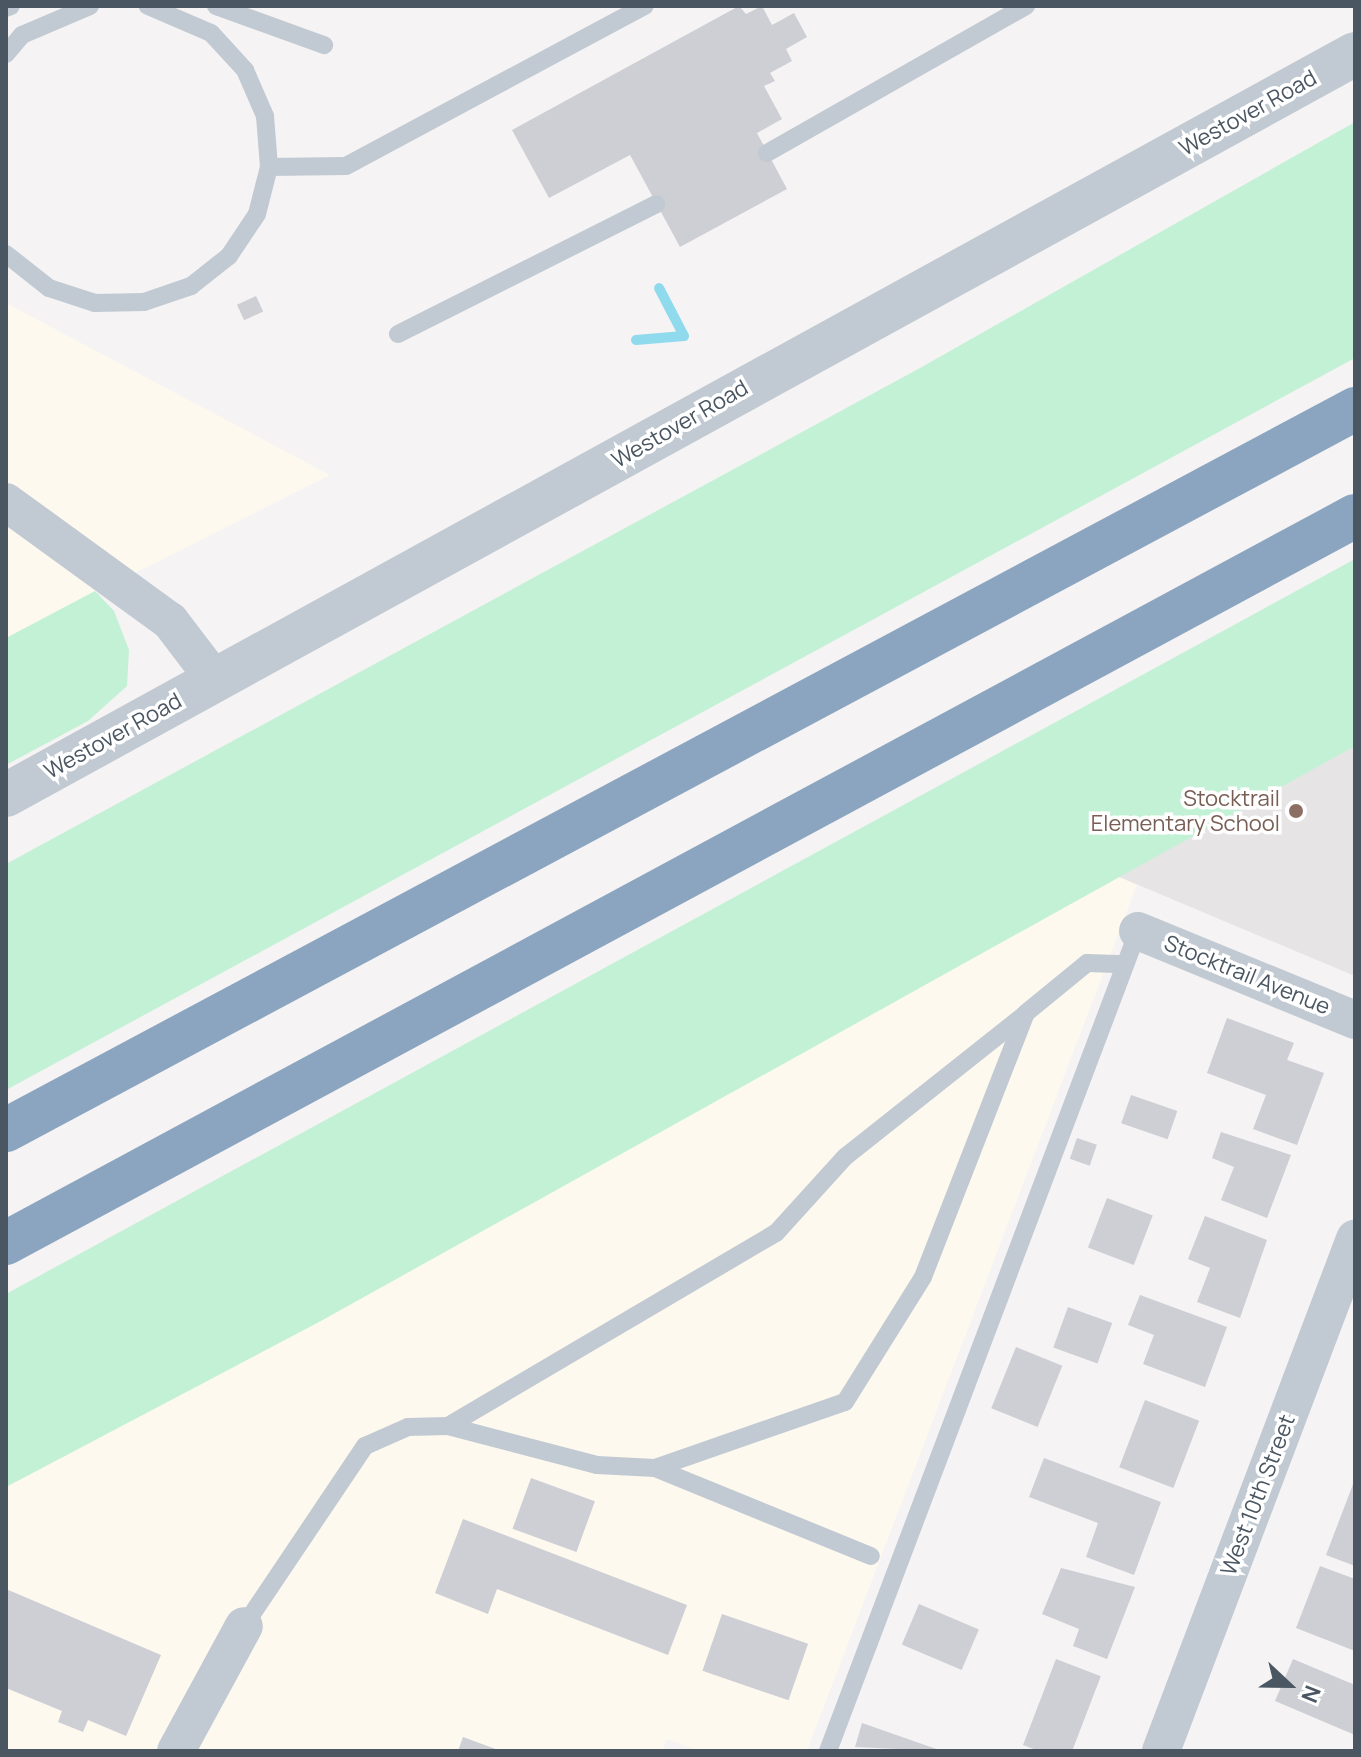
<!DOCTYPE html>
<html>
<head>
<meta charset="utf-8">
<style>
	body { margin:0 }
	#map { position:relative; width:1361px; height:1757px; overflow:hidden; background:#f5f3f3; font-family:Manrope,sans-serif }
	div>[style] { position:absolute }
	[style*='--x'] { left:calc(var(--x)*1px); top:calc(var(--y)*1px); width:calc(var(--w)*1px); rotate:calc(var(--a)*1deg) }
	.commercial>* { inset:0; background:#fdf9ef }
	.education>* { inset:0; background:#e6e4e5 }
	.green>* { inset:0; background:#c3f1d5 }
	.stream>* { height:10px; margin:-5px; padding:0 5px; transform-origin:5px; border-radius:5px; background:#90daee }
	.building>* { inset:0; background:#cdcfd5; transform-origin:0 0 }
	.service>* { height:18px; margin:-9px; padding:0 9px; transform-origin:9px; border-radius:9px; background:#c1cad2 }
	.minor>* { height:38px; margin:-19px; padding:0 19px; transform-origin:19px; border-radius:19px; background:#c1cad2 }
	.tertiary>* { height:44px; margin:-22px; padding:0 22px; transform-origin:22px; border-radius:22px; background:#c1cad2 }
	.motorway>* { height:44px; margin:-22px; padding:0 22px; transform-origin:22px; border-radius:22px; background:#8ba5c1 }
	.dots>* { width:22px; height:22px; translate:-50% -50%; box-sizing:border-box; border:4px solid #fff; border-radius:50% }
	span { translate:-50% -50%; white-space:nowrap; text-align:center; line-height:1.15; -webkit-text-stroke:7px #fff; paint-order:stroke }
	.street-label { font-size:22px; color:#4a5661 }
	.education-label { font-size:22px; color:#785e54 }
	.right { translate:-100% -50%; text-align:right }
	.frame { position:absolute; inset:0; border:8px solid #4a5661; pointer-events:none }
	.north { position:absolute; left:1249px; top:1645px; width:80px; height:80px; -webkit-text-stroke:6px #fff; paint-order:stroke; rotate:112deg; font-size:22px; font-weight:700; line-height:32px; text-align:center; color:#4a5661 }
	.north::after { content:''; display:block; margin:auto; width:28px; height:36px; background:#4a5661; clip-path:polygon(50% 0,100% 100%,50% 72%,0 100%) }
</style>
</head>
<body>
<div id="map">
	<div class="commercial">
		<div style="clip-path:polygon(6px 303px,330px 475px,6px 638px)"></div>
		<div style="clip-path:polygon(1117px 876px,1137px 885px,807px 1751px,698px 1751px,667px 1739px,662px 1751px,6px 1751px,6px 1487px,319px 1322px)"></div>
	</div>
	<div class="education">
		<div style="clip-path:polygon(1355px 746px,1355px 976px,1117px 876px)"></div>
	</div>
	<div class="green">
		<div style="clip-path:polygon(1355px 122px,1355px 358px,6px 1090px,6px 864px,920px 368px)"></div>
		<div style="clip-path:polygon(1355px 559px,1355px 746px,319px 1322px,6px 1487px,6px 1294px)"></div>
		<div style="clip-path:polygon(95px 591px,114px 611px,129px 650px,127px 686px,88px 721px,6px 765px,6px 638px)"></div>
	</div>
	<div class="stream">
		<div style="--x:636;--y:340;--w:48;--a:-4.8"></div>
		<div style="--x:684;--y:336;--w:54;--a:-117.5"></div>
	</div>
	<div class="building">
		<div style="clip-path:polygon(739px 6px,746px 14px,762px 6px,772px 25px,794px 13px,807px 37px,786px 49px,792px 61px,770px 73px,775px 81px,764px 86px,782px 119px,757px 133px,787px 189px,680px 247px,630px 155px,549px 198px,512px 130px)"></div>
		<div style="left:256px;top:296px;width:17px;height:21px;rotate:65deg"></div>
		<div style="clip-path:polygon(1227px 1018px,1294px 1043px,1287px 1060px,1324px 1073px,1297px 1145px,1253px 1129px,1266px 1095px,1207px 1073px)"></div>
		<div style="left:1131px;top:1095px;width:49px;height:30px;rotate:19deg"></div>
		<div style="clip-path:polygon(1221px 1132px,1291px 1155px,1267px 1218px,1221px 1200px,1234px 1167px,1212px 1158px)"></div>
		<div style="left:1077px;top:1138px;width:21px;height:22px;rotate:19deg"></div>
		<div style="left:1107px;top:1198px;width:49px;height:53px;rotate:21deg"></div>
		<div style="clip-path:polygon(1205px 1216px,1267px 1240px,1240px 1318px,1197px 1302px,1210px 1268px,1188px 1259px)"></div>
		<div style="clip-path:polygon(1140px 1295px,1227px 1327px,1205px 1387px,1143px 1364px,1154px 1335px,1128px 1325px)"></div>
		<div style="left:1068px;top:1307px;width:47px;height:43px;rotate:20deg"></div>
		<div style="left:1016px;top:1347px;width:50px;height:66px;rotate:22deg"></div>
		<div style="left:1145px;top:1400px;width:58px;height:72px;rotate:21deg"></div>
		<div style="clip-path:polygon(1044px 1458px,1161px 1502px,1134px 1575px,1086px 1557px,1098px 1523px,1029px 1497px)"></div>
		<div style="left:531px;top:1478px;width:68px;height:54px;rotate:20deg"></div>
		<div style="clip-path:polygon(1355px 1479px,1355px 1566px,1326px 1555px)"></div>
		<div style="clip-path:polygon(463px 1519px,687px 1605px,668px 1655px,497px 1589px,488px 1614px,435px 1593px)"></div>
		<div style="clip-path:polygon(1320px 1566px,1355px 1579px,1355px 1651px,1296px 1628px)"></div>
		<div style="clip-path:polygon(1061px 1568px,1135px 1587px,1107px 1659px,1073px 1646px,1079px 1629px,1042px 1614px)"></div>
		<div style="clip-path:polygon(6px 1589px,161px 1655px,126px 1736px,88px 1720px,83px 1732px,58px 1722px,62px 1711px,6px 1688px)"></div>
		<div style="left:919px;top:1604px;width:65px;height:44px;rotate:23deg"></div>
		<div style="left:722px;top:1614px;width:91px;height:60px;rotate:19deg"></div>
		<div style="left:1056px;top:1659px;width:48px;height:92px;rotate:21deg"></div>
		<div style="clip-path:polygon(1293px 1659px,1355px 1685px,1355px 1735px,1275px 1701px)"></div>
		<div style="clip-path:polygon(862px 1723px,942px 1751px,855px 1747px)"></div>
		<div style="clip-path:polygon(463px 1737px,501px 1751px,458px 1751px)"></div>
	</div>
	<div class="service">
		<div style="--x:216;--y:6;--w:115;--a:19.9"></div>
		<div style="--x:6;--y:8;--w:5;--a:-22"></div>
		<div style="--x:6;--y:54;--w:25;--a:-50"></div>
		<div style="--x:22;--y:35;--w:74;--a:-23.1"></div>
		<div style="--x:767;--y:153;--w:298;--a:-29.6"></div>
		<div style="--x:269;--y:167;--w:77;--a:-0.7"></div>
		<div style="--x:346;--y:166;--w:339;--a:-28.2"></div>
		<div style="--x:6;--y:254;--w:55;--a:38.3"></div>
		<div style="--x:49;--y:288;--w:48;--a:18.1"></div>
		<div style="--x:95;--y:303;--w:49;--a:-1.2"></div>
		<div style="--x:144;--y:302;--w:50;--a:-18.8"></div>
		<div style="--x:191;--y:286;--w:48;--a:-38.3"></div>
		<div style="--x:229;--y:256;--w:50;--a:-56.3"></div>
		<div style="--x:257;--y:214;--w:49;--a:-75.7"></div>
		<div style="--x:269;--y:167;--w:51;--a:-94.5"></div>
		<div style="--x:265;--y:116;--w:50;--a:-113.5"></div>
		<div style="--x:245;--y:70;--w:50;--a:-132.6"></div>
		<div style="--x:211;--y:33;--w:69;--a:-156.8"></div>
		<div style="--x:398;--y:334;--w:289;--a:-26.7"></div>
		<div style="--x:448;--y:1426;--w:381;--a:-30.5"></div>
		<div style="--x:776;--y:1233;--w:103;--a:-47.8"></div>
		<div style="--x:845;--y:1157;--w:228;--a:-38.4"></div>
		<div style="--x:655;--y:1468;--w:233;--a:22.2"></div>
		<div style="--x:244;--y:1626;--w:217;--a:-56.1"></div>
		<div style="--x:365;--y:1446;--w:47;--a:-23.8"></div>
		<div style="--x:408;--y:1427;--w:40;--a:-1.4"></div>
		<div style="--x:448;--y:1426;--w:154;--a:14.7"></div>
		<div style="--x:597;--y:1465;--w:58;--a:3"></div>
		<div style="--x:655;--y:1468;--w:201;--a:-19.2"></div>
		<div style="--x:845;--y:1402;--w:147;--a:-58"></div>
		<div style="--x:923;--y:1277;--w:283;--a:-68.7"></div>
		<div style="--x:1026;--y:1013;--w:79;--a:-39.3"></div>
		<div style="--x:1087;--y:963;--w:37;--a:2"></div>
		<div style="--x:828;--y:1751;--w:877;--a:-69.29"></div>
	</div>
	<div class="minor">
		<div style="--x:6;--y:502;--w:203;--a:36"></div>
		<div style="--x:170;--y:621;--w:74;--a:52.7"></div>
		<div style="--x:1138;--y:931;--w:235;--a:22.3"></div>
		<div style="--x:176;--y:1751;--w:142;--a:-61.5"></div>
		<div style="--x:1161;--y:1751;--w:548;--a:-69.25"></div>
	</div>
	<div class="tertiary">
		<div style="--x:6;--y:795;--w:1539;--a:-28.78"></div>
	</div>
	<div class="motorway">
		<div style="--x:6;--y:1130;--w:1530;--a:-28.12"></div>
		<div style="--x:6;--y:1243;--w:1532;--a:-28.32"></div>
	</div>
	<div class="dots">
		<div style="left:1296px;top:811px;background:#8d6e63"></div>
	</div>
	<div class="street-label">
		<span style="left:1248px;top:113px;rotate:-29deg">Westover Road</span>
		<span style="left:680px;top:424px;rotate:-30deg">Westover Road</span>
		<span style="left:113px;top:736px;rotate:-29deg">Westover Road</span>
		<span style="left:1247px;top:975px;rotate:22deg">Stocktrail Avenue</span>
		<span style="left:1258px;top:1495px;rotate:-69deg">West 10th Street</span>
	</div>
	<div class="education-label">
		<span class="right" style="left:1280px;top:811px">Stocktrail<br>Elementary School</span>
	</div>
	<div class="frame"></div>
	<div class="north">N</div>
</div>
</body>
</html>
